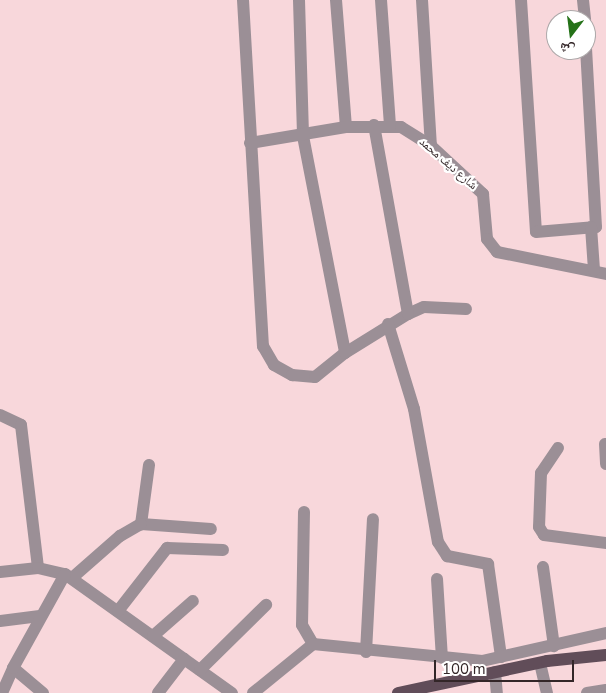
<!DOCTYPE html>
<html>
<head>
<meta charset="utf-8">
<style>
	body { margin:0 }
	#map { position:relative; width:606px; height:693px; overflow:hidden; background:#f8d7db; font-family:"Nunito Sans","Noto Naskh Arabic",sans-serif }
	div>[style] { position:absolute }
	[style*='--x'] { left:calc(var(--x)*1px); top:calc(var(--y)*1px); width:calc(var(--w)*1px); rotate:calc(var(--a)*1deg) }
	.minor>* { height:12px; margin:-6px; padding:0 6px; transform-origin:6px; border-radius:6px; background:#9b8f96 }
	.major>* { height:12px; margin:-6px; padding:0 6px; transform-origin:6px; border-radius:6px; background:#614d59 }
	span { translate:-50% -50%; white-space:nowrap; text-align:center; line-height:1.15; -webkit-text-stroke:4.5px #fff; paint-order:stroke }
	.street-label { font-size:12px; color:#332628 }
	.north { position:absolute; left:546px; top:10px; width:50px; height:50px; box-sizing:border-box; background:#fff; border:1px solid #ada8a9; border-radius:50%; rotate:195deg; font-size:14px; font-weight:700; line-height:20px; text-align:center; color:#332628 }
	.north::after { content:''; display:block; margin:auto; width:18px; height:22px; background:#257219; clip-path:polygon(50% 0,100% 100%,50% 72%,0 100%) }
	.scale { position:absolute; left:434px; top:660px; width:140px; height:22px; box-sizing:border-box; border:2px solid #332628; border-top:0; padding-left:6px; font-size:15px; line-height:18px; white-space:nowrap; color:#332628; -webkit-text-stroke:4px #fff; paint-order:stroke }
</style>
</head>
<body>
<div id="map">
	<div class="minor">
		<div style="--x:243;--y:0;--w:347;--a:86.7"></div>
		<div style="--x:263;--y:346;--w:22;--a:60"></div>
		<div style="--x:274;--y:365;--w:21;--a:29"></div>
		<div style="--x:292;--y:375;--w:23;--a:5"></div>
		<div style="--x:315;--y:377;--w:38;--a:-39"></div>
		<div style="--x:345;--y:353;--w:74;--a:-31.8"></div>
		<div style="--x:408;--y:314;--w:17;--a:-24"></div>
		<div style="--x:424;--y:307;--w:42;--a:2.7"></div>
		<div style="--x:299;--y:0;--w:136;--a:88.3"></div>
		<div style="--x:303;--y:136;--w:221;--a:79"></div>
		<div style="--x:336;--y:0;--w:127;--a:85.5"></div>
		<div style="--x:381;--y:0;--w:125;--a:85.9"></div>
		<div style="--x:422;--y:0;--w:146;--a:86.5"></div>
		<div style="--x:521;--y:0;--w:232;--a:86.3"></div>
		<div style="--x:536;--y:232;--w:60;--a:-4.8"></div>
		<div style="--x:596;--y:227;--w:180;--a:-93.2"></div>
		<div style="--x:583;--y:0;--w:20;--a:84"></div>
		<div style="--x:374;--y:125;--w:192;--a:79.8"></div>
		<div style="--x:250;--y:143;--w:97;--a:-9.5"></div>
		<div style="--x:346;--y:127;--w:55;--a:0"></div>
		<div style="--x:401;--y:127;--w:36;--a:32"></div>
		<div style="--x:431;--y:146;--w:71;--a:42.7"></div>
		<div style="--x:483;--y:194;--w:45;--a:84.9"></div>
		<div style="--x:487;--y:239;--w:16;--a:52"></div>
		<div style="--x:497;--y:252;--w:111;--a:11.4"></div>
		<div style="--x:591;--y:227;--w:43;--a:86"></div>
		<div style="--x:388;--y:324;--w:89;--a:73"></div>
		<div style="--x:414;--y:409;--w:135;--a:79.8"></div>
		<div style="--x:438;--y:542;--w:17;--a:57"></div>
		<div style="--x:447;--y:556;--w:42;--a:11"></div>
		<div style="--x:488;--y:564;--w:94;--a:82"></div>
		<div style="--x:0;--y:415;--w:23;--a:25"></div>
		<div style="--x:21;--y:425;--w:144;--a:83.2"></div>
		<div style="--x:605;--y:444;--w:20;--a:87"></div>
		<div style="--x:558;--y:448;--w:30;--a:124"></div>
		<div style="--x:541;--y:473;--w:54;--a:92.1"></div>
		<div style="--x:539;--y:527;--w:9;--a:58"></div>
		<div style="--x:544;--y:535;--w:63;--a:7.4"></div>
		<div style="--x:149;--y:465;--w:60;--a:97.7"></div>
		<div style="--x:141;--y:524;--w:70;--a:4.1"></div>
		<div style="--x:304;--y:512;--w:113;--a:91"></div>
		<div style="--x:302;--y:625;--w:22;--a:60"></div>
		<div style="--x:543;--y:567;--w:80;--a:82.1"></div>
		<div style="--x:0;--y:572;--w:38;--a:-6"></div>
		<div style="--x:38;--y:568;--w:28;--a:13"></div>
		<div style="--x:65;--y:574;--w:205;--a:35.5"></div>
		<div style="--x:72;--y:578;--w:64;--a:-41.2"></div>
		<div style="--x:120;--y:536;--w:24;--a:-30"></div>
		<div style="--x:437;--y:579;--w:79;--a:86.4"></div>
		<div style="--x:118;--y:611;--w:80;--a:-52.1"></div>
		<div style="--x:167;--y:548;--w:56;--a:2"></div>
		<div style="--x:0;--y:621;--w:40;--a:-7.1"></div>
		<div style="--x:153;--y:636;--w:53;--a:-41.2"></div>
		<div style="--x:366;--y:652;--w:133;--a:-87"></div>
		<div style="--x:540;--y:663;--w:31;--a:77"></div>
		<div style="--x:200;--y:670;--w:93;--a:-44.6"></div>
		<div style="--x:495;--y:672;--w:21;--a:85"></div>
		<div style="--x:2;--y:693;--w:27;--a:-66"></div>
		<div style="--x:43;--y:693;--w:39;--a:-140"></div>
		<div style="--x:13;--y:668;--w:107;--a:-61"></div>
		<div style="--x:158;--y:693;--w:43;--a:-52.6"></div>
		<div style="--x:253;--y:693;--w:77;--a:-39.2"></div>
		<div style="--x:313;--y:644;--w:170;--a:5.7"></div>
		<div style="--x:482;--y:661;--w:127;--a:-12.7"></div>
		<div style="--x:587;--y:693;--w:19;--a:-9"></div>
	</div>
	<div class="major">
		<div style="--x:398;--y:693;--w:152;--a:-12.1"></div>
		<div style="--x:547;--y:661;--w:59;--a:-5.8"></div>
	</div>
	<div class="street-label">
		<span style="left:448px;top:164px;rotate:41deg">شارع ديف محمد</span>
	</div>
	<div class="north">ش</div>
	<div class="scale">100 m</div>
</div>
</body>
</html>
